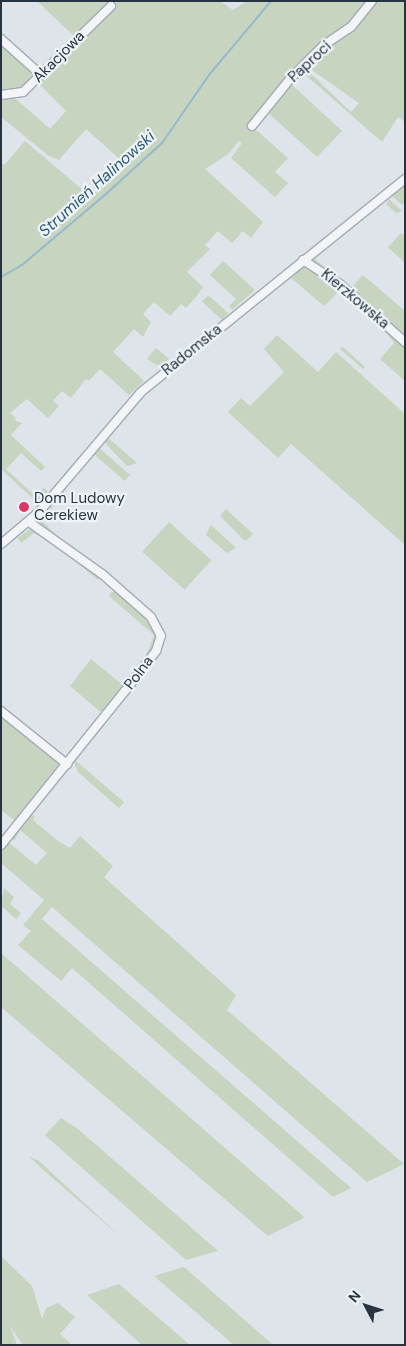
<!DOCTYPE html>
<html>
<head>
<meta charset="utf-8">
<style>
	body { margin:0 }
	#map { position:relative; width:406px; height:1346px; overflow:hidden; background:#dee4e9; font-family:"DM Sans",sans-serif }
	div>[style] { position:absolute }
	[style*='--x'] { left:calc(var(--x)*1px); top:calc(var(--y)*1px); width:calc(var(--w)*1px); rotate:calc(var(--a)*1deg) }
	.green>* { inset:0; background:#c7d4bf; transform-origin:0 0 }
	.stream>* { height:2px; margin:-1px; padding:0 1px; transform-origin:1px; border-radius:1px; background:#95b9cd }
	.roads { filter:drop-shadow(1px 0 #a3acb4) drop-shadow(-1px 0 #a3acb4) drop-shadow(0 1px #a3acb4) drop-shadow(0 -1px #a3acb4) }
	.minor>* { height:8px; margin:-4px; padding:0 4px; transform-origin:4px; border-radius:4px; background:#f2f4f7 }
	.dots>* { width:14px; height:14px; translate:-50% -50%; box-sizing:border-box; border:2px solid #eef3f7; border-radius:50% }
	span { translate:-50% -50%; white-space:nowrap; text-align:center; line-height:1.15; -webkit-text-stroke:4.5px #eef3f7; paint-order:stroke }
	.street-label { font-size:15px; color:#263442 }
	.poi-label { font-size:15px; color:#263442 }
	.left { translate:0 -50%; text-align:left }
	.water-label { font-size:16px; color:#2c5a7a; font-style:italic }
	.frame { position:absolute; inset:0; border:2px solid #263442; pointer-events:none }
	.north { position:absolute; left:341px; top:1281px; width:50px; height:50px; -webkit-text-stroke:4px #eef3f7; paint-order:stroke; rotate:310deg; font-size:14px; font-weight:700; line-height:20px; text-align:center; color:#263442 }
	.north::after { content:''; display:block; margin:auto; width:18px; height:22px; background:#263442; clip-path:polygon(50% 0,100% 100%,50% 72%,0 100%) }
</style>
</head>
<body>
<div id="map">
	<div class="green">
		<div style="clip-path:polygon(37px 1px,113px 1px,74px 36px)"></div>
		<div style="clip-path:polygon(118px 1px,220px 1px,233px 10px,247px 1px,405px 1px,405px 122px,398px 117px,382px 142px,301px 71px,307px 70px,351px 112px,359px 103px,309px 68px,307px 64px,325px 41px,321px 41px,322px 46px,290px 83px,342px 131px,317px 157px,267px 112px,254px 128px,288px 158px,275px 172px,288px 183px,275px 197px,231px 158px,242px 143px,239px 141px,228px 154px,205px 169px,263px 222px,251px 238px,243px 231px,232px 243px,218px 231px,205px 245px,210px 249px,187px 272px,203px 287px,196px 297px,186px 308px,181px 304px,170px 316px,154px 302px,143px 314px,151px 322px,143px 337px,134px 329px,113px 352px,144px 381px,129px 395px,100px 369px,89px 381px,86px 379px,71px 398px,62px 391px,53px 401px,59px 406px,48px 418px,27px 399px,10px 413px,16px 418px,14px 420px,22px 423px,11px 435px,45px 467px,41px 471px,21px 453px,6px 469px,36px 497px,44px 488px,48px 492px,38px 503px,1px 469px,1px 163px,4px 165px,25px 141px,91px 197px,123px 162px,86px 129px,59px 160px,49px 156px,1px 117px,1px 98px,16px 99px,50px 129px,66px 111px,36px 81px)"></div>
		<div style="clip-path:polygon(1px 44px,33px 73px,21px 91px,1px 92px)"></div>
		<div style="clip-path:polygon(405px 185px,405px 203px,402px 205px,391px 195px)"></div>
		<div style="clip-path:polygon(389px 199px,391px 201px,402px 211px,396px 213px,386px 204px)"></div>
		<div style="clip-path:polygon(401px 233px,405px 236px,405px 263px,388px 247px)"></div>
		<div style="clip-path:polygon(321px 253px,315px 259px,350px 289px,363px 275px,405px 311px,405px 339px,322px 267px,313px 264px,312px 260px)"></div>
		<div style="clip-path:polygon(223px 261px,255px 290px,232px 310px,229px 306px,236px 299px,210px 275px)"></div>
		<div style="clip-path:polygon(305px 265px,319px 272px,354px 301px,339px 291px,324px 306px,290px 277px)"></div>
		<div style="left:208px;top:295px;width:27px;height:9px;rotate:42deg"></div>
		<div style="clip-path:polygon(377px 321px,405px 346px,405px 381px,380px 359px,394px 343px)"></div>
		<div style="clip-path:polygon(277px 335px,318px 372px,336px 352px,405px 414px,405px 545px,291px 444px,278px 458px,228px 412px,241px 398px,250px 406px,284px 372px,264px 349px)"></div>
		<div style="clip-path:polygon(342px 346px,365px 367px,363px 369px,340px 349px)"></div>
		<div style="clip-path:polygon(156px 348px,169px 359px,160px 367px,147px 359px)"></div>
		<div style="clip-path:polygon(107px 437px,137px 463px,127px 466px,107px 445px,104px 441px)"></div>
		<div style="left:99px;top:448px;width:41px;height:8px;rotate:41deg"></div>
		<div style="clip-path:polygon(67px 487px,42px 521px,70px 548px,37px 525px)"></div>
		<div style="clip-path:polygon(226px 509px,253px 534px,245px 541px,220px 516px)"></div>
		<div style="left:169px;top:522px;width:57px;height:40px;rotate:42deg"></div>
		<div style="clip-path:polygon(211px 525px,236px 548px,227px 553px,206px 535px)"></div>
		<div style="clip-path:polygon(31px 528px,100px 575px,98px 580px,63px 551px,34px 533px,21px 543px,18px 538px)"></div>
		<div style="clip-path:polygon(112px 592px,116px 592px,148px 618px,158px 632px,157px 644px,144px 662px,154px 635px,109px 596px)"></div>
		<div style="clip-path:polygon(91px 659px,125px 687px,71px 752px,103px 714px,70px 686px)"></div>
		<div style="clip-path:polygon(1px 715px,60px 762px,61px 767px,17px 822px,1px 810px)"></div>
		<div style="clip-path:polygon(91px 739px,76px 761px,124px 802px,119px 808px,78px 772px,75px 765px,74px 759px)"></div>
		<div style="clip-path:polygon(31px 814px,35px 817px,33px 820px,58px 841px,70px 848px,80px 836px,113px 866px,104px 877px,236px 995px,227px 1010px,404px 1164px,367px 1182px,52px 907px,42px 919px,351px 1188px,333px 1197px,72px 968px,61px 981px,18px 945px,31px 931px,23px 925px,44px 900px,1px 863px,1px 848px,7px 841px,36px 865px,47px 853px,20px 830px,14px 841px,12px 839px)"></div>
		<div style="clip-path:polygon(4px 888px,14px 897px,10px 904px,21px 913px,16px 919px,1px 906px)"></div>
		<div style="clip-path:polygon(1px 953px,302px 1215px,304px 1218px,268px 1236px,1px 1007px)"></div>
		<div style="clip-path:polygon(61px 1118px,78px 1129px,218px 1251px,186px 1260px,45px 1135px)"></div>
		<div style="clip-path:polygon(29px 1156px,39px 1161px,121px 1237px,42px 1169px)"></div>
		<div style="clip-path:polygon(1px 1256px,32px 1286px,42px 1319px,46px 1308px,58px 1303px,75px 1317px,60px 1334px,72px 1345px,23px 1345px,10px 1326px,17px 1345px,1px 1345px)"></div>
		<div style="clip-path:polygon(184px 1267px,273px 1345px,234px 1345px,154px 1276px)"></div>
		<div style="clip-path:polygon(119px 1284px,190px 1345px,142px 1345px,87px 1295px)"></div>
	</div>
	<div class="stream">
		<div style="--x:1;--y:277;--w:24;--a:-30"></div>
		<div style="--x:22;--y:265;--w:110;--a:-40.2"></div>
		<div style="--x:106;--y:194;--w:76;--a:-42.3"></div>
		<div style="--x:162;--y:143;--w:83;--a:-55.3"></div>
		<div style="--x:209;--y:75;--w:97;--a:-50"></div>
	</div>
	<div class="roads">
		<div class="minor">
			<div style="--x:1;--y:39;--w:52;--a:41.9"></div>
			<div style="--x:1;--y:95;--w:22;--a:-8"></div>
			<div style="--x:23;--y:92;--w:123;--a:-44.3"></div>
			<div style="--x:252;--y:126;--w:60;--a:-51"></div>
			<div style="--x:290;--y:79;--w:48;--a:-45"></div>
			<div style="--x:324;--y:45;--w:32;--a:-34"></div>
			<div style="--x:351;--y:27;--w:33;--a:-51"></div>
			<div style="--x:303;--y:260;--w:45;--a:33.3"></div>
			<div style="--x:341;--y:285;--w:86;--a:41.7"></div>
			<div style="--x:1;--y:544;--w:50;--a:-40.1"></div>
			<div style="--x:39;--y:512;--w:157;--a:-49.6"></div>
			<div style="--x:141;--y:392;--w:339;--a:-38.9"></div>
			<div style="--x:1;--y:711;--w:85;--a:38.8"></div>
			<div style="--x:1;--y:845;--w:198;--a:-51.2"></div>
			<div style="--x:125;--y:691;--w:51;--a:-52.2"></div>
			<div style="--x:156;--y:651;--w:16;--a:-72"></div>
			<div style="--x:161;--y:636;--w:21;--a:-118"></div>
			<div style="--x:151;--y:617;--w:65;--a:-138.7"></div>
			<div style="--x:102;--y:574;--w:90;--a:-144.5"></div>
		</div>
	</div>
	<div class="dots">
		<div style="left:24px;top:507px;background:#dc3667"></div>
	</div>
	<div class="street-label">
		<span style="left:59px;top:57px;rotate:-45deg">Akacjowa</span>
		<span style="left:310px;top:62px;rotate:-43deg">Paproci</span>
		<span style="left:355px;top:299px;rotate:40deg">Kierzkowska</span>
		<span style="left:192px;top:350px;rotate:-39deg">Radomska</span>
		<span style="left:139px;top:673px;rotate:-53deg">Polna</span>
	</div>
	<div class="poi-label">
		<span class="left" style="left:34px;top:507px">Dom Ludowy<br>Cerekiew</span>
	</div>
	<div class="water-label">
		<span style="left:97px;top:184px;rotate:-42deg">Strumień Halinowski</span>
	</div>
	<div class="frame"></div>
	<div class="north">N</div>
</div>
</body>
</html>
